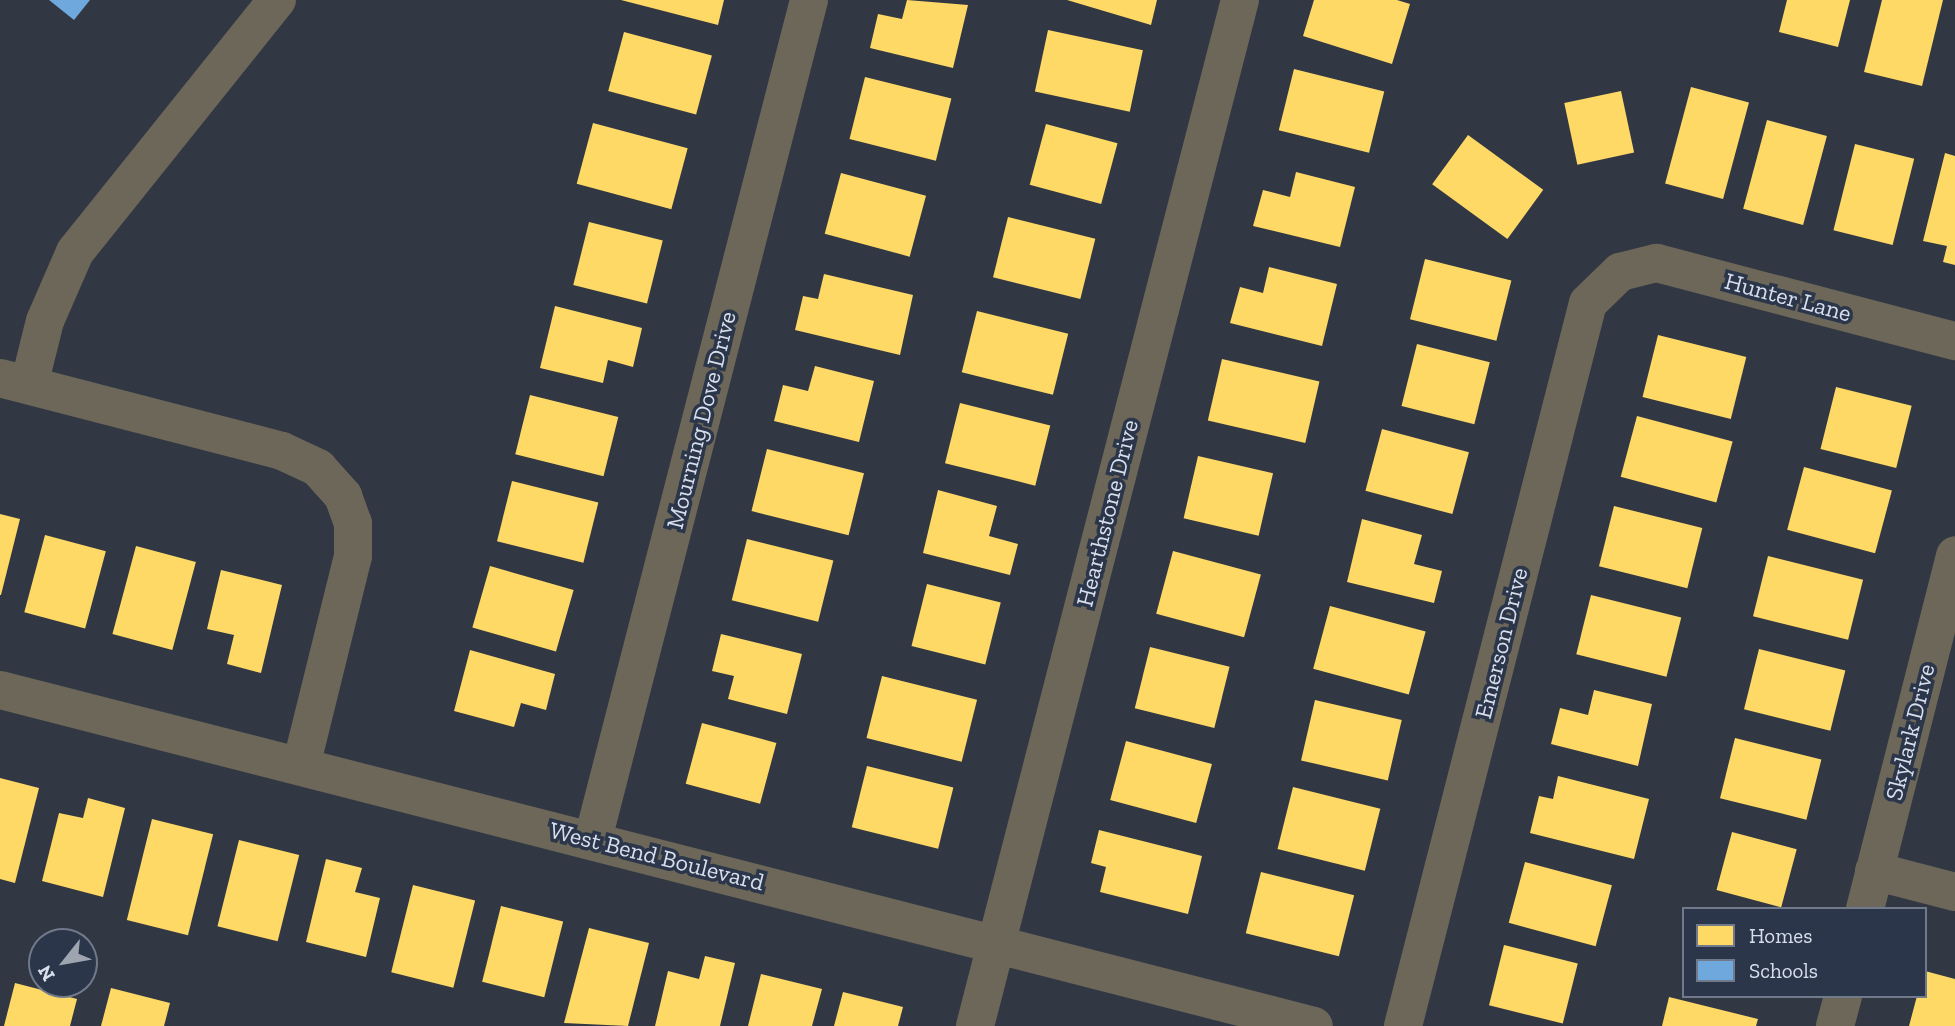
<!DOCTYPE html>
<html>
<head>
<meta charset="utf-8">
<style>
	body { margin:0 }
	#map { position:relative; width:1955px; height:1026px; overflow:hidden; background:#323843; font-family:"Zilla Slab",serif }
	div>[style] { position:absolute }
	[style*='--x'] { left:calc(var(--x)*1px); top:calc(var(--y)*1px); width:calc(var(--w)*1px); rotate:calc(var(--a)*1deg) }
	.homes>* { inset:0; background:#ffd966; transform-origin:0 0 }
	.schools>* { inset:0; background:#6fa8dc }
	.minor>* { height:38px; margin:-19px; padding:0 19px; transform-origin:19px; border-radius:19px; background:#6c6759 }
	span { translate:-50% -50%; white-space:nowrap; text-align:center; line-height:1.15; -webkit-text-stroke:7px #2b364a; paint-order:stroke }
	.street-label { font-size:24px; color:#d8dfec }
	.legend { position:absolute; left:1682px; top:907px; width:245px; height:91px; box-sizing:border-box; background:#2b364a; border:2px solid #707a8b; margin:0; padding:9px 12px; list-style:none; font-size:21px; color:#d8dfec }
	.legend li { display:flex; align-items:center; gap:14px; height:35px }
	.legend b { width:35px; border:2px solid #707a8b }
	.north { position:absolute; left:28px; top:928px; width:70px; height:70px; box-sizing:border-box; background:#2b364a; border:2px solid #707a8b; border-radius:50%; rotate:239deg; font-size:19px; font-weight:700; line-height:28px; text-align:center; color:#d8dfec }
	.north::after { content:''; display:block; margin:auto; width:24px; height:32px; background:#9ea5b1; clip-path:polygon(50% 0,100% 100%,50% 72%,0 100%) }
</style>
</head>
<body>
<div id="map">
	<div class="homes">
		<div style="clip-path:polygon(621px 0,724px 0,718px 25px)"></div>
		<div style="clip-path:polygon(907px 0,968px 5px,953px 68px,870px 48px,878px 14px,902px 19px)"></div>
		<div style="clip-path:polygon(1067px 0,1157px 0,1151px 25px)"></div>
		<div style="clip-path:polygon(1314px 0,1397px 0,1410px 4px,1392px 64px,1303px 36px)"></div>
		<div style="clip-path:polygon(1787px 0,1850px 0,1838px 47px,1779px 32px)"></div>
		<div style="clip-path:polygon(1882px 0,1943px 0,1922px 86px,1864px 72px)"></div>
		<div style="left:1048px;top:30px;width:97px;height:63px;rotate:12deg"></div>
		<div style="left:624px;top:32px;width:91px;height:61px;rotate:15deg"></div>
		<div style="left:1294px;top:69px;width:93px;height:63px;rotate:14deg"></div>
		<div style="left:865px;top:77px;width:89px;height:64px;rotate:14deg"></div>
		<div style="left:1691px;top:87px;width:60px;height:100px;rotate:15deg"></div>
		<div style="left:1621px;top:91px;width:63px;height:58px;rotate:78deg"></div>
		<div style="left:1767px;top:120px;width:62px;height:92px;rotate:15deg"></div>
		<div style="left:593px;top:123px;width:98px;height:63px;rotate:15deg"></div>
		<div style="left:1046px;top:124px;width:74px;height:63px;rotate:15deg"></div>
		<div style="left:1468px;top:135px;width:93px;height:61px;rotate:36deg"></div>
		<div style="left:1855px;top:144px;width:61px;height:89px;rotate:14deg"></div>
		<div style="clip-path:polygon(1945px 153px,1955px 156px,1955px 265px,1943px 262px,1947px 246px,1923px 241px)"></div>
		<div style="clip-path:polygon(1296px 172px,1355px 187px,1340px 247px,1253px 226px,1263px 190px,1290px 197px)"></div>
		<div style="left:841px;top:173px;width:88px;height:63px;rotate:15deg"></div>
		<div style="left:1008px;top:217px;width:90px;height:62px;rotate:14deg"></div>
		<div style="left:589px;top:222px;width:76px;height:65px;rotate:14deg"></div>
		<div style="left:1425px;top:259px;width:89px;height:62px;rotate:14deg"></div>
		<div style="clip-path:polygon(1269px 267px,1337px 284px,1322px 346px,1230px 323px,1240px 287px,1263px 293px)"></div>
		<div style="clip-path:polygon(824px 274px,913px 295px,900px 355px,795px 330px,803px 296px,818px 299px)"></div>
		<div style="clip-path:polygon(555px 306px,642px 328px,633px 367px,608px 360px,603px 383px,540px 368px)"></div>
		<div style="left:977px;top:311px;width:94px;height:63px;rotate:14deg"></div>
		<div style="left:1658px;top:335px;width:91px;height:64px;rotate:14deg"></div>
		<div style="left:1417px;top:344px;width:75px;height:64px;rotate:14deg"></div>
		<div style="left:1222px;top:359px;width:100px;height:63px;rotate:13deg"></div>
		<div style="clip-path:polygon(815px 366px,874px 381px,859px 442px,774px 421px,783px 385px,808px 391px)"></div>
		<div style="left:1836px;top:387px;width:78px;height:64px;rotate:14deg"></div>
		<div style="left:530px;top:395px;width:91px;height:61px;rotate:14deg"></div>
		<div style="left:960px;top:403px;width:93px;height:62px;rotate:14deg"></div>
		<div style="left:1637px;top:416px;width:99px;height:63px;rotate:15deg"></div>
		<div style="left:1382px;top:429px;width:90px;height:64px;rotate:15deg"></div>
		<div style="left:767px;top:449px;width:100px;height:64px;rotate:14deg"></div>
		<div style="left:1198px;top:456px;width:77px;height:64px;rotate:13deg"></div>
		<div style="left:1804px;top:467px;width:91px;height:65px;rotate:15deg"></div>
		<div style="left:512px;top:481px;width:89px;height:62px;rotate:14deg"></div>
		<div style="clip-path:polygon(938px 490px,997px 506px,989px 536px,1018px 544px,1010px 575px,923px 553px)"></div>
		<div style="left:1614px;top:506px;width:91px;height:62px;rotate:14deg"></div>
		<div style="clip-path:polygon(0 514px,20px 519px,1px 595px,0 595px)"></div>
		<div style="clip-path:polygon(1362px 519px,1422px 535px,1414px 564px,1442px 571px,1434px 603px,1347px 582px)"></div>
		<div style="left:45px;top:535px;width:63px;height:80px;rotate:15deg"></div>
		<div style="left:747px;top:539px;width:89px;height:63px;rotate:14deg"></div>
		<div style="left:136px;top:546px;width:62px;height:91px;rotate:15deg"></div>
		<div style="left:1173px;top:551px;width:91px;height:65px;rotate:15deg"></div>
		<div style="left:1768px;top:556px;width:98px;height:62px;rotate:14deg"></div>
		<div style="left:490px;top:566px;width:87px;height:64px;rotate:16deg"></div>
		<div style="clip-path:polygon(221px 570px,282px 585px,261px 673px,227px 664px,234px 635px,207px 629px)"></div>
		<div style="left:927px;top:584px;width:76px;height:64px;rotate:14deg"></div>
		<div style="left:1591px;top:595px;width:93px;height:61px;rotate:14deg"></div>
		<div style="left:1330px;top:606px;width:99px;height:65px;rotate:15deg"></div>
		<div style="clip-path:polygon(721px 634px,802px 654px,787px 714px,728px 699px,734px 676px,712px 671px)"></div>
		<div style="left:1150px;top:647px;width:82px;height:63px;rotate:14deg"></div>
		<div style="left:1759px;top:649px;width:89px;height:62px;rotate:14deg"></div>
		<div style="clip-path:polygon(470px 650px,555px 674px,546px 710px,521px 703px,514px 727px,454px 711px)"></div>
		<div style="left:882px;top:676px;width:98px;height:64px;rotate:14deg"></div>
		<div style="clip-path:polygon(1594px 690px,1652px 704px,1638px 766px,1551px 744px,1560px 708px,1588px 715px)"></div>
		<div style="left:1315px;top:700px;width:89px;height:62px;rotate:13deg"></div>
		<div style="left:702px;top:723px;width:77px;height:63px;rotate:15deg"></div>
		<div style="left:1735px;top:738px;width:89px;height:62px;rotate:14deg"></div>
		<div style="left:1126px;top:741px;width:89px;height:61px;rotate:15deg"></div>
		<div style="left:867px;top:766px;width:89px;height:63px;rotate:14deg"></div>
		<div style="clip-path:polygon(1558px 776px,1649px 799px,1634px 859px,1530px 833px,1539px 796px,1553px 799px)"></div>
		<div style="clip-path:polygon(0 778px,39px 788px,15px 883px,0 879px)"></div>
		<div style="left:1293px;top:787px;width:90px;height:64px;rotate:14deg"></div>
		<div style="clip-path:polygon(88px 798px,125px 808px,103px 897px,42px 881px,59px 813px,83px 818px)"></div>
		<div style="left:152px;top:819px;width:63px;height:104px;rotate:14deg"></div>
		<div style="clip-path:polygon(1099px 830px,1202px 856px,1188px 914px,1100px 892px,1106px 867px,1091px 863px)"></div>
		<div style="left:1732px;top:832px;width:67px;height:60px;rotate:15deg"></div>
		<div style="left:239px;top:840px;width:62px;height:89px;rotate:14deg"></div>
		<div style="clip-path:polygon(326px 859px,362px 868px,355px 892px,380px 898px,366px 957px,306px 942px)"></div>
		<div style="left:1525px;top:862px;width:90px;height:63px;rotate:15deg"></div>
		<div style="left:1261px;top:872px;width:96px;height:63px;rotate:14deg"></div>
		<div style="left:413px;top:885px;width:64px;height:90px;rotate:14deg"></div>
		<div style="left:501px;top:906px;width:64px;height:78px;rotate:14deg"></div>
		<div style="clip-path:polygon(589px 928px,649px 943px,628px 1026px,564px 1023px)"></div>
		<div style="left:1504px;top:945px;width:76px;height:62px;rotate:14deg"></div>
		<div style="clip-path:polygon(705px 956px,735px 963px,720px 1026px,655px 1026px,668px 971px,699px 979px)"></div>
		<div style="clip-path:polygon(1925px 971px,1955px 979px,1955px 1026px,1909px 1026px,1917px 996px,1925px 996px)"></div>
		<div style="clip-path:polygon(761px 974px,822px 989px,812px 1026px,748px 1026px)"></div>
		<div style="clip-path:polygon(15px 983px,77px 999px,70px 1026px,4px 1026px)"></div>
		<div style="clip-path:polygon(111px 988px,170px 1003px,164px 1026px,101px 1026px)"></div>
		<div style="clip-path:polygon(843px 992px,903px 1007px,898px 1026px,834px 1026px)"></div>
		<div style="clip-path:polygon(1669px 997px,1758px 1019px,1756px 1026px,1662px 1026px)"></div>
	</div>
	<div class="schools">
		<div style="clip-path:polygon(49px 0,90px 0,74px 20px)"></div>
	</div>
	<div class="minor">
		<div style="--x:0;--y:378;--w:291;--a:14.5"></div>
		<div style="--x:282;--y:451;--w:40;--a:25"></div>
		<div style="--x:318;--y:468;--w:38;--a:48"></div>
		<div style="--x:343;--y:496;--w:29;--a:70"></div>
		<div style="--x:353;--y:523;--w:33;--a:90"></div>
		<div style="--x:353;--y:556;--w:216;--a:103.9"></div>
		<div style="--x:29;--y:385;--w:66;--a:-76"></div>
		<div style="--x:45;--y:321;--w:75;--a:-66.5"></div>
		<div style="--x:75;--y:252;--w:323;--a:-51.3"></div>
		<div style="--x:0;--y:690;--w:1356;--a:14.34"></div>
		<div style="--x:593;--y:839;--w:866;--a:-75.56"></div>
		<div style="--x:1874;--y:871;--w:84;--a:14.5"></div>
		<div style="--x:1865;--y:909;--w:365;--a:-75.7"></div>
		<div style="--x:975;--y:1026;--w:1060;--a:-75.52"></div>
		<div style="--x:1403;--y:1026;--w:746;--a:-75.65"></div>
		<div style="--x:1588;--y:303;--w:45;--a:-44.1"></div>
		<div style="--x:1620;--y:272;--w:38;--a:-14"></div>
		<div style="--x:1657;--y:263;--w:308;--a:14.7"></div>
		<div style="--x:1835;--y:1026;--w:31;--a:-75"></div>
	</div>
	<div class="street-label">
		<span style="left:1788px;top:297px;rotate:15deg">Hunter Lane</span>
		<span style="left:701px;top:420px;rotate:-76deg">Mourning Dove Drive</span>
		<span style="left:1107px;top:513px;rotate:-76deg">Hearthstone Drive</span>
		<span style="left:1501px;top:643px;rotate:-76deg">Emerson Drive</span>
		<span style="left:1910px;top:732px;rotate:-76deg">Skylark Drive</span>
		<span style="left:657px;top:856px;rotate:14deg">West Bend Boulevard</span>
	</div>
	<ul class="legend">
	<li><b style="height:19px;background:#ffd966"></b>Homes</li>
	<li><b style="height:19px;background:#6fa8dc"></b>Schools</li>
	</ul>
	<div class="north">N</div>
</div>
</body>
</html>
